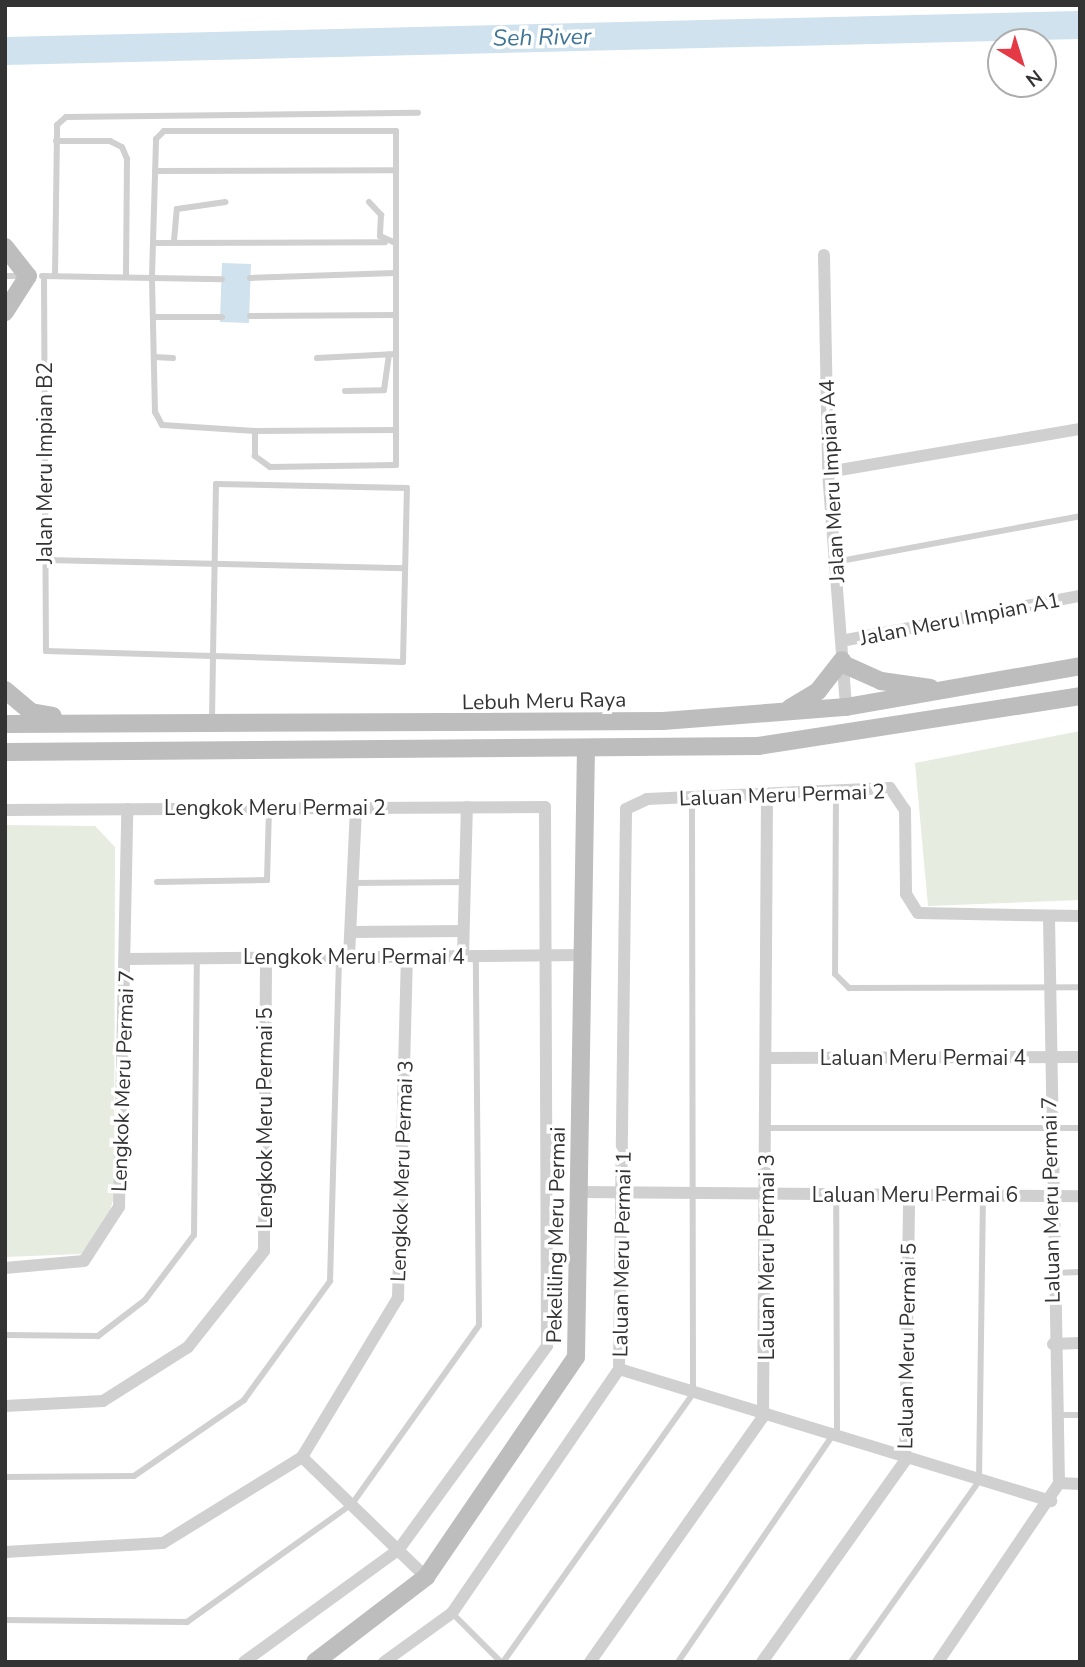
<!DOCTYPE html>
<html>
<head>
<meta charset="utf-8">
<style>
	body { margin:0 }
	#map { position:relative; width:1085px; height:1667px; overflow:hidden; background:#fff; font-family:"Nunito Sans",sans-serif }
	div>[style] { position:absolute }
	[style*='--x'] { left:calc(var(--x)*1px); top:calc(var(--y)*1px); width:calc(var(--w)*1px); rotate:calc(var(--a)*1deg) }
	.green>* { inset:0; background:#e6ecdf }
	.water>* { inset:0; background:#cfe2ee; transform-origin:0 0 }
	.river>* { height:28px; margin:-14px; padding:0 14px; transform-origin:14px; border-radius:14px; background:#cfe2ee }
	.lane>* { height:6px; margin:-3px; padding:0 3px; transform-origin:3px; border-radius:3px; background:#d0d0d0 }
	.street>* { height:12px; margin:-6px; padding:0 6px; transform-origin:6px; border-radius:6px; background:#d0d0d0 }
	.secondary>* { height:18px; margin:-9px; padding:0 9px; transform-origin:9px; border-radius:9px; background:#bdbdbd }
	span { translate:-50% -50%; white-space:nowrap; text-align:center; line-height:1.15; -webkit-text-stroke:7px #fff; paint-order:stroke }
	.street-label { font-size:21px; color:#333 }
	.water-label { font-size:23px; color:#3f7597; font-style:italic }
	.frame { position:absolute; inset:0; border:7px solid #333; pointer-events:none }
	.north { position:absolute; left:987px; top:28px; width:70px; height:70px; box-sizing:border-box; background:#fff; border:2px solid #adadad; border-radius:50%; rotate:142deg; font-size:19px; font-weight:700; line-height:28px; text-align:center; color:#333 }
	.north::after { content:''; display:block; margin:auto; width:24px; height:32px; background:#e63946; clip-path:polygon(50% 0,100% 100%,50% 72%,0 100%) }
</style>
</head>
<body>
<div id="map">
	<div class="green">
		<div style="clip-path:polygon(1080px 731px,1080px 900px,928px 906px,915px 763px)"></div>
		<div style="clip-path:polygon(5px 825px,95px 826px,115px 847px,114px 1197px,107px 1221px,81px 1254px,5px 1257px)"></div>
	</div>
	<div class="water">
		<div style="left:222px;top:263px;width:29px;height:59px;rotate:2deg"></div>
	</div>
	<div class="river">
		<div style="--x:5;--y:51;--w:1075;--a:-1.39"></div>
	</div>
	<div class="lane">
		<div style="--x:164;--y:131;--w:232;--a:0"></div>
		<div style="--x:396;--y:131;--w:334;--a:90"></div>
		<div style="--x:396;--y:465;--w:126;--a:179.1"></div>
		<div style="--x:270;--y:467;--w:19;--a:-144"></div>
		<div style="--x:255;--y:456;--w:25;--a:-90"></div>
		<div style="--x:255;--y:431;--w:93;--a:-176.3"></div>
		<div style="--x:162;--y:425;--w:15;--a:-118"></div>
		<div style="--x:155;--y:412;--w:136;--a:-91.3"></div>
		<div style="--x:152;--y:276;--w:137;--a:-88.3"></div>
		<div style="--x:156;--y:139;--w:11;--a:-45"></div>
		<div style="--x:56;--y:141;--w:54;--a:0"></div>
		<div style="--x:110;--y:141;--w:13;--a:27"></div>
		<div style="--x:122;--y:147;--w:13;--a:67"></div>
		<div style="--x:127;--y:159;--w:117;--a:90.5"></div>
		<div style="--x:155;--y:171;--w:241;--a:-0.2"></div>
		<div style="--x:369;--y:202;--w:18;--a:47"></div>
		<div style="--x:381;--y:215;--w:21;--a:93"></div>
		<div style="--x:380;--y:236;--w:17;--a:24"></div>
		<div style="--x:174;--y:241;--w:32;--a:-85"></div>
		<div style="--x:177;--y:209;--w:49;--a:-8.3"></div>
		<div style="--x:153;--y:243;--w:232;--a:-0.2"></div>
		<div style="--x:5;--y:276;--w:19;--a:0"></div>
		<div style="--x:42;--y:276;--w:180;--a:1"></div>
		<div style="--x:44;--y:276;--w:375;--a:89.7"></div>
		<div style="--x:46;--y:651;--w:167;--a:1.7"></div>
		<div style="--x:213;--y:656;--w:190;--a:1.8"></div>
		<div style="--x:403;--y:662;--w:174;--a:-88.7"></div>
		<div style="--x:407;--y:488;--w:191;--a:-178.8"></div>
		<div style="--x:216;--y:484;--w:172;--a:91"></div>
		<div style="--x:213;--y:656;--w:65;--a:90.9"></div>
		<div style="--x:55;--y:276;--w:151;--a:-89.2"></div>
		<div style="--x:57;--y:125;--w:12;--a:-42"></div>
		<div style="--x:66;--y:117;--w:352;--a:-0.7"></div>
		<div style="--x:250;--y:278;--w:145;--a:-2"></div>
		<div style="--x:250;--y:316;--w:146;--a:-0.4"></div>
		<div style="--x:153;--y:317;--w:69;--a:0"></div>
		<div style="--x:154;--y:357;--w:19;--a:3"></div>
		<div style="--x:317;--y:358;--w:79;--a:-2.9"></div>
		<div style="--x:345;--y:391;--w:39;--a:-1"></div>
		<div style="--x:384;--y:390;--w:36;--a:-82"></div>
		<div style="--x:255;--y:431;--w:141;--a:-0.4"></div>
		<div style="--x:45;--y:560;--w:360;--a:1.3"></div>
		<div style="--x:835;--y:562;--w:249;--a:-10.6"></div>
		<div style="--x:836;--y:791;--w:183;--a:90.3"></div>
		<div style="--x:835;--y:974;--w:20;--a:45"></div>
		<div style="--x:849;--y:988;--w:231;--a:-0.2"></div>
		<div style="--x:157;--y:882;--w:110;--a:-1"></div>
		<div style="--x:267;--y:880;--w:72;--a:-88.4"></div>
		<div style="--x:353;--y:883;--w:112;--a:-0.5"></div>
		<div style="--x:767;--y:1128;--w:313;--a:0"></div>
		<div style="--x:1054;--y:1273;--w:26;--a:-2"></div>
		<div style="--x:5;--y:1335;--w:93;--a:0.6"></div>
		<div style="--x:98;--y:1336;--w:59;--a:-37.5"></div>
		<div style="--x:145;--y:1300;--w:81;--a:-53"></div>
		<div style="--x:194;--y:1235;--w:277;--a:-89.4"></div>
		<div style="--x:1056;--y:1415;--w:24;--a:0"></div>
		<div style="--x:5;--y:1477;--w:129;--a:-0.4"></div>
		<div style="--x:134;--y:1476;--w:134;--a:-34.6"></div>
		<div style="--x:244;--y:1400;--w:147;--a:-54.1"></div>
		<div style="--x:330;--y:1281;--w:323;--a:-88.4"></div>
		<div style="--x:452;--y:1613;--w:69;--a:45"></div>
		<div style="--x:5;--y:1620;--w:182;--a:0.6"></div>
		<div style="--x:187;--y:1622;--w:203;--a:-35.6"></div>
		<div style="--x:352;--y:1504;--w:219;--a:-54.6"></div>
		<div style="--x:479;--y:1325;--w:369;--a:-90.5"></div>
		<div style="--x:503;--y:1662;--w:329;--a:-54.7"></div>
		<div style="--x:693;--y:1394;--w:595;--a:-90.1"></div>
		<div style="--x:678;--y:1662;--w:282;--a:-55.7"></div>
		<div style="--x:837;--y:1429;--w:235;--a:-90.2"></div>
		<div style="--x:851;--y:1662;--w:222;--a:-54.7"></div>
		<div style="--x:979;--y:1481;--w:286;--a:-89.2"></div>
	</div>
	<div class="street">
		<div style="--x:824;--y:255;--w:217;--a:88.9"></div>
		<div style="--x:828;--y:472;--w:236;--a:85.6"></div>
		<div style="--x:828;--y:472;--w:256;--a:-9.7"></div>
		<div style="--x:841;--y:641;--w:243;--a:-10.7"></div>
		<div style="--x:5;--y:810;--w:540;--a:-0.32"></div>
		<div style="--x:545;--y:807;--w:539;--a:89.79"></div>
		<div style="--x:547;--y:1346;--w:253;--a:126.1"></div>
		<div style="--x:398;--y:1550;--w:190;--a:144"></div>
		<div style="--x:1049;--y:917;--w:566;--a:88.99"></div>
		<div style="--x:351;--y:932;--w:112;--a:-0.5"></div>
		<div style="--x:463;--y:956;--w:149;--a:-88.5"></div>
		<div style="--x:349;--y:957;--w:149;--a:-87.3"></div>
		<div style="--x:127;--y:959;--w:455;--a:-0.5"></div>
		<div style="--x:767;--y:1058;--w:313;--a:-0.2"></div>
		<div style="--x:582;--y:1192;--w:498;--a:0.5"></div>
		<div style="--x:5;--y:1268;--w:79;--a:-5.1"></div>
		<div style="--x:84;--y:1261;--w:64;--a:-57.1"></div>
		<div style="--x:119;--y:1207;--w:398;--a:-88.8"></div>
		<div style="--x:1053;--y:1344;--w:27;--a:-2"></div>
		<div style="--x:619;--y:1369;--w:452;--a:17"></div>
		<div style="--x:5;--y:1406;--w:98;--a:-2.9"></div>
		<div style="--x:103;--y:1401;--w:101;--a:-32.4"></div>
		<div style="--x:188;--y:1347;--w:122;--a:-51.6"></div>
		<div style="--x:264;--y:1251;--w:293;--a:-89.6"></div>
		<div style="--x:302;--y:1457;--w:173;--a:44.1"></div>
		<div style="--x:5;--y:1552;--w:158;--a:-3.3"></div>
		<div style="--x:163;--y:1543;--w:163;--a:-31.7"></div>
		<div style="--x:302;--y:1457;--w:186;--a:-58.9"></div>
		<div style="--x:398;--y:1298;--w:341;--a:-88.5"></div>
		<div style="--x:384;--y:1662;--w:84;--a:-35.8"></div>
		<div style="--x:452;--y:1613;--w:296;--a:-55.6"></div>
		<div style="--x:619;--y:1369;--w:560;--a:-89.28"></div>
		<div style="--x:626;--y:809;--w:23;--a:-25"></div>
		<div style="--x:647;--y:799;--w:243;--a:-2.6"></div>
		<div style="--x:890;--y:788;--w:27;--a:56"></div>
		<div style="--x:905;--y:810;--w:84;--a:89.3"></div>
		<div style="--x:906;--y:894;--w:22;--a:58"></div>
		<div style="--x:918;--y:913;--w:162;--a:1.1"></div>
		<div style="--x:590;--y:1662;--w:300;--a:-54.8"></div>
		<div style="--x:763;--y:1417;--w:621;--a:-89.63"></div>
		<div style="--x:762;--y:1662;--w:247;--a:-54.6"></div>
		<div style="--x:905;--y:1461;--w:267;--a:-89.1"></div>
		<div style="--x:938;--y:1662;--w:216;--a:-55.9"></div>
		<div style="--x:1059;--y:1483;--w:21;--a:3"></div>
	</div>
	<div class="secondary">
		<div style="--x:5;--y:247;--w:37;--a:52"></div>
		<div style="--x:28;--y:276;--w:43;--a:122.6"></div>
		<div style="--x:843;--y:664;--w:42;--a:24.1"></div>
		<div style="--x:881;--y:681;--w:50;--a:8"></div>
		<div style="--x:5;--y:690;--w:34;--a:40"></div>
		<div style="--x:31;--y:712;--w:22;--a:10"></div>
		<div style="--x:790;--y:708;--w:33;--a:-31"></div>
		<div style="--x:818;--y:691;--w:39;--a:-52"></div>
		<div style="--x:5;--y:724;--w:658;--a:-0.26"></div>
		<div style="--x:663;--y:721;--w:184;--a:-4.4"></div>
		<div style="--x:846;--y:707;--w:238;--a:-9.9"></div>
		<div style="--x:5;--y:752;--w:753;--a:-0.46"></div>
		<div style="--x:758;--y:746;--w:326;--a:-8.8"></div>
		<div style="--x:315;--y:1662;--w:140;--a:-37.4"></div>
		<div style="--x:426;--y:1577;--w:266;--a:-55.7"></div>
		<div style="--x:576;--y:1357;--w:607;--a:-89.06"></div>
	</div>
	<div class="street-label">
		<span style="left:45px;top:463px;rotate:-90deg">Jalan Meru Impian B2</span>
		<span style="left:832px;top:481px;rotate:-93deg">Jalan Meru Impian A4</span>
		<span style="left:960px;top:619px;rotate:-11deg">Jalan Meru Impian A1</span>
		<span style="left:544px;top:701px;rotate:-1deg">Lebuh Meru Raya</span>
		<span style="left:782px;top:795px;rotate:-2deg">Laluan Meru Permai 2</span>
		<span style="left:275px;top:808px">Lengkok Meru Permai 2</span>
		<span style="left:354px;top:957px">Lengkok Meru Permai 4</span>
		<span style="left:923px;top:1058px">Laluan Meru Permai 4</span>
		<span style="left:123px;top:1081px;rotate:-88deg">Lengkok Meru Permai 7</span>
		<span style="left:265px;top:1118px;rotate:-90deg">Lengkok Meru Permai 5</span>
		<span style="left:402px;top:1171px;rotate:-88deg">Lengkok Meru Permai 3</span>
		<span style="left:915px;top:1195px">Laluan Meru Permai 6</span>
		<span style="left:1051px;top:1200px;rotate:-91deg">Laluan Meru Permai 7</span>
		<span style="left:556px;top:1235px;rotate:-89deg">Pekeliling Meru Permai</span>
		<span style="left:622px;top:1254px;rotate:-89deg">Laluan Meru Permai 1</span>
		<span style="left:767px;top:1257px;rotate:-90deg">Laluan Meru Permai 3</span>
		<span style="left:907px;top:1346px;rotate:-89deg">Laluan Meru Permai 5</span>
	</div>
	<div class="water-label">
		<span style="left:542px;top:38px;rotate:-1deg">Seh River</span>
	</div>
	<div class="frame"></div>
	<div class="north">N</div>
</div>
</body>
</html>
